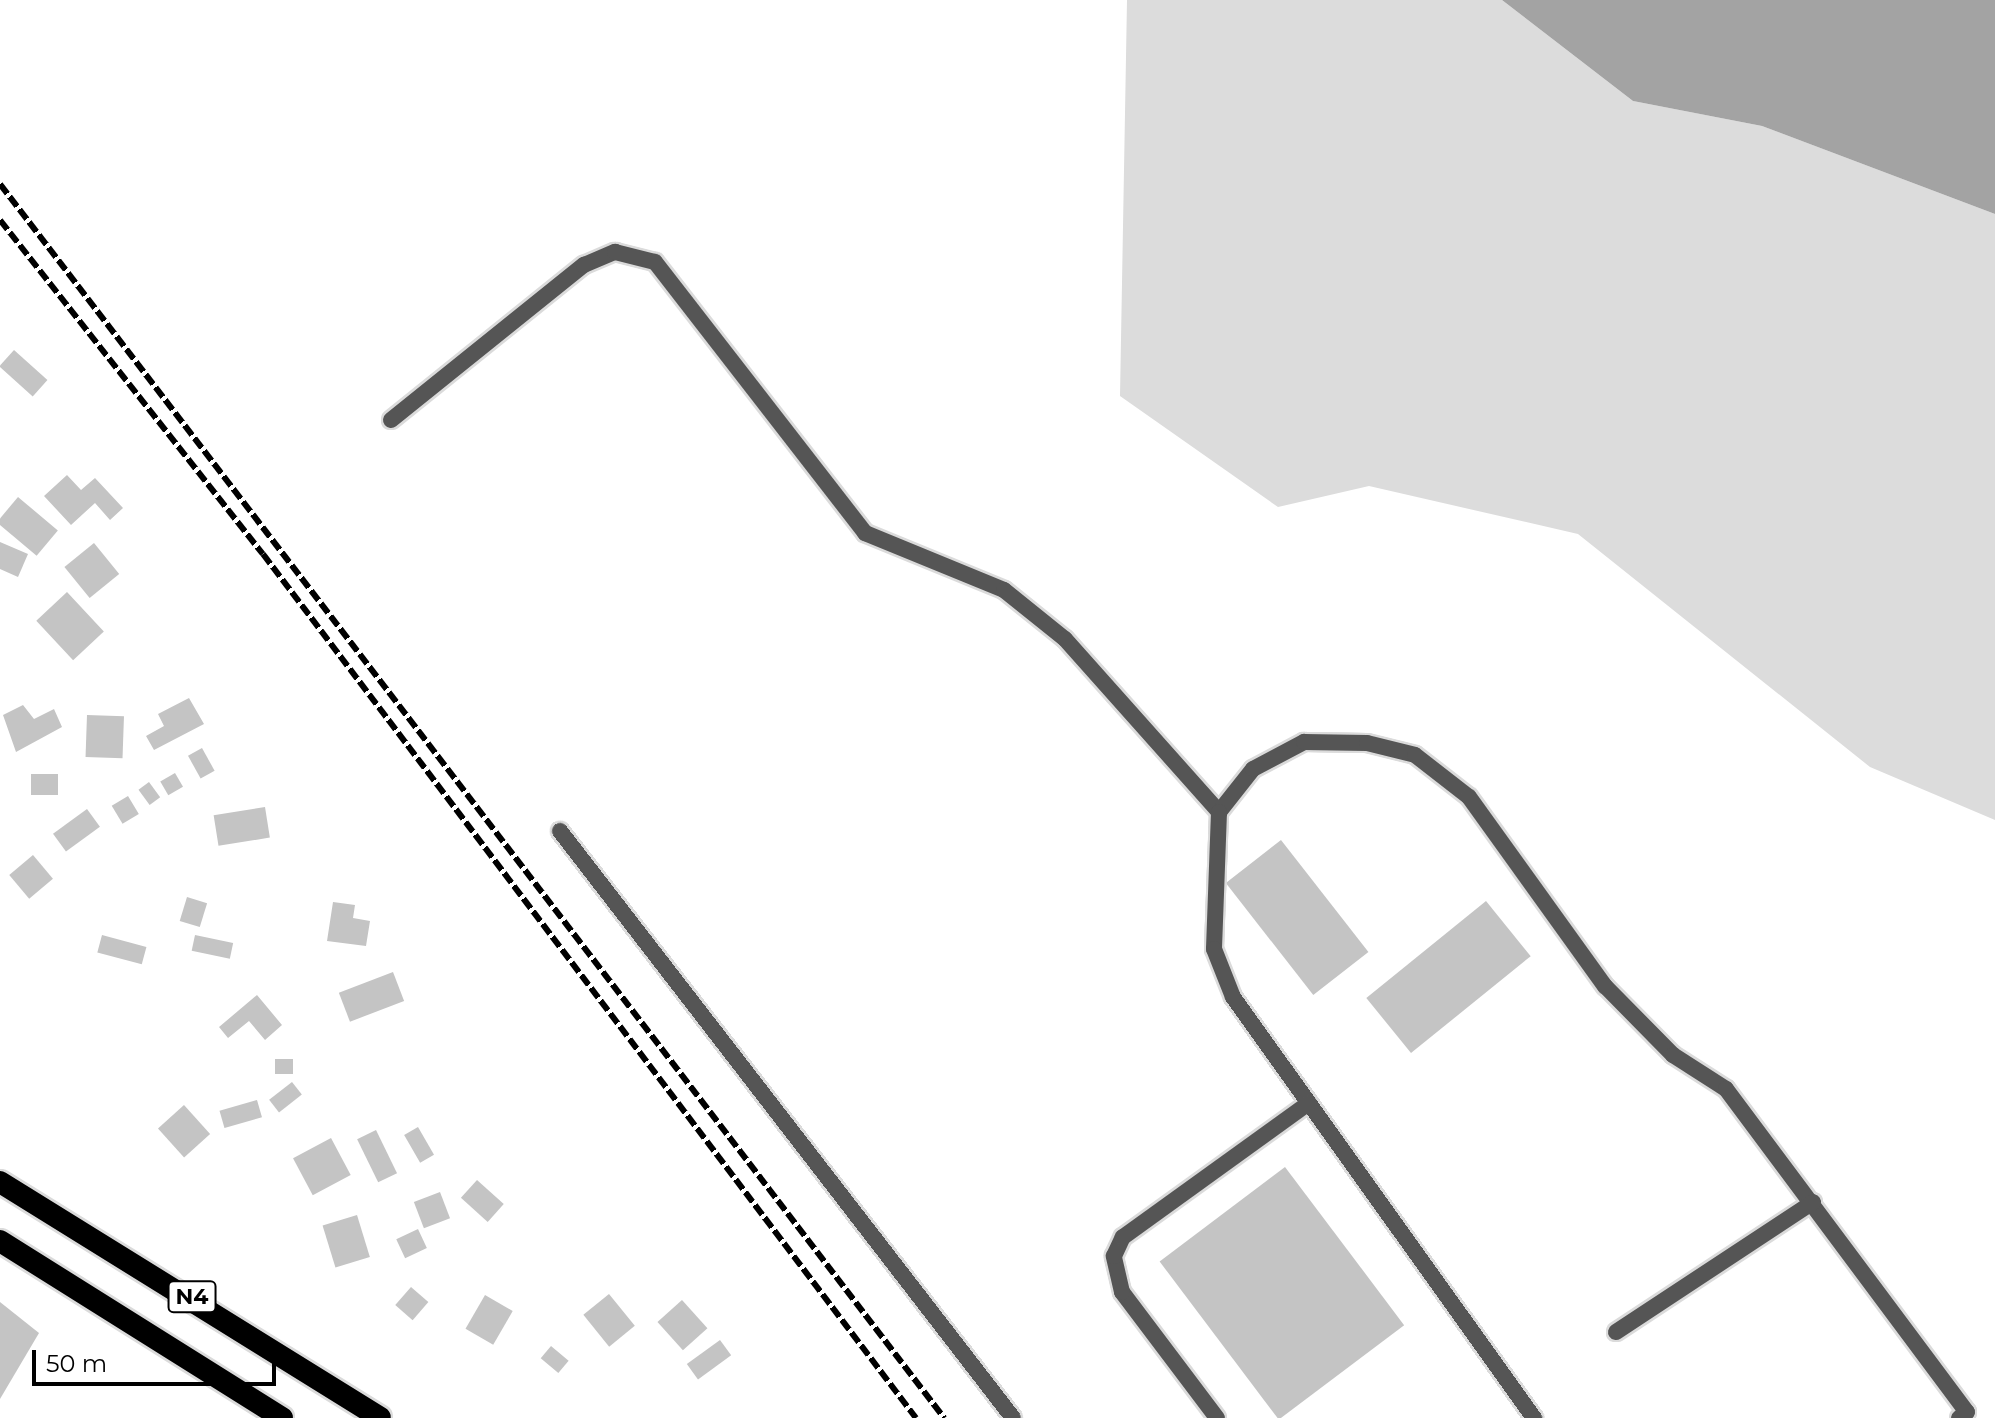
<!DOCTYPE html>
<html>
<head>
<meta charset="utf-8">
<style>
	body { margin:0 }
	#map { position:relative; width:1995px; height:1418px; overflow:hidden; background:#fff; font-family:Montserrat,sans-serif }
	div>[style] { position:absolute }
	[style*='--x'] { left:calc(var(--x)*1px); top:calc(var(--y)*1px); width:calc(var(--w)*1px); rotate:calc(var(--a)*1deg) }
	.green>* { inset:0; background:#dcdcdc }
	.water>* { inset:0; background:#a3a3a3 }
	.building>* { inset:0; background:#c4c4c4; transform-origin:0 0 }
	.roads { filter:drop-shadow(2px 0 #dbdbdb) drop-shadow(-2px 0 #dbdbdb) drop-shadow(0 2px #dbdbdb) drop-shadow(0 -2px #dbdbdb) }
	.service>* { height:16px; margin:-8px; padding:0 8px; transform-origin:8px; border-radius:8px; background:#555 }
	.trunk>* { height:22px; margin:-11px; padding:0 11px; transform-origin:11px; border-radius:11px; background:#000 }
	.rail>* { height:6px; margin-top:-3px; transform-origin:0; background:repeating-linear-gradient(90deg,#000 0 12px,transparent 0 16px) }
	span { translate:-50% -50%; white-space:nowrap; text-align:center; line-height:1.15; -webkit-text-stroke:6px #fff; paint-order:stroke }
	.shield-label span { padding:2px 6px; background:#fff; border:2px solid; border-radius:6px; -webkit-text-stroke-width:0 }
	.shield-label { font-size:22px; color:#000; font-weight:700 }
	.scale { position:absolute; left:32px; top:1350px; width:244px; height:36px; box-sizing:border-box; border:4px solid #000; border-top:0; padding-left:10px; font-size:24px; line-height:28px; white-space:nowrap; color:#000; -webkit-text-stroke:6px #fff; paint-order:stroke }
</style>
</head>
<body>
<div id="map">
	<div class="green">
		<div style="clip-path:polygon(1127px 0,1502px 0,1633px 101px,1762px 126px,1995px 214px,1995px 820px,1870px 767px,1578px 534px,1369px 486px,1278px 507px,1120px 396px)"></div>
	</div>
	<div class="water">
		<div style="clip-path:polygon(1502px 0,1995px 0,1995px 214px,1762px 126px,1633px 101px)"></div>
	</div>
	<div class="building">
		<div style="left:14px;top:350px;width:45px;height:22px;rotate:42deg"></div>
		<div style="clip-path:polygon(67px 475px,81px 490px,95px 478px,123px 508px,110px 520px,95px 503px,71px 525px,44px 496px)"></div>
		<div style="left:18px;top:497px;width:52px;height:33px;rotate:40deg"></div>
		<div style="clip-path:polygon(0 542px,28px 554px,18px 577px,0 569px)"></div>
		<div style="left:94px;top:543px;width:40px;height:38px;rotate:51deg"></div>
		<div style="left:67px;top:592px;width:54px;height:42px;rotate:47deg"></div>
		<div style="clip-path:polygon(189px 698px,204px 724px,154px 750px,146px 736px,164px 726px,158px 714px)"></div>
		<div style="clip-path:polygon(23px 705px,34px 719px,54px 709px,62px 727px,16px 752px,3px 715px)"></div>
		<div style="left:87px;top:715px;width:37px;height:42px;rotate:2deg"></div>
		<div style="left:202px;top:748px;width:26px;height:16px;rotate:61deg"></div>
		<div style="left:175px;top:773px;width:16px;height:17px;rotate:60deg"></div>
		<div style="left:31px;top:774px;width:27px;height:21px"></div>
		<div style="left:149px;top:782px;width:19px;height:13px;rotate:54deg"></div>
		<div style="left:128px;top:796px;width:21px;height:19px;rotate:59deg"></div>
		<div style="left:265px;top:807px;width:31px;height:52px;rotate:81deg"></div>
		<div style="left:87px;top:809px;width:22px;height:42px;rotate:54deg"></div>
		<div style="left:1281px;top:840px;width:142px;height:70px;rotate:52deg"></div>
		<div style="left:33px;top:855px;width:31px;height:31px;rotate:50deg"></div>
		<div style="left:187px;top:897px;width:21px;height:25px;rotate:17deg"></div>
		<div style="left:1486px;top:901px;width:71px;height:154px;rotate:51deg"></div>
		<div style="clip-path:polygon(333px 902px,355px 905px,353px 918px,370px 921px,366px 946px,327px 941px)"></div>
		<div style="left:102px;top:935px;width:46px;height:18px;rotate:15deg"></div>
		<div style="left:195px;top:935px;width:39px;height:16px;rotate:12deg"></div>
		<div style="left:393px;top:972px;width:31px;height:58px;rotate:69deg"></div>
		<div style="clip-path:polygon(257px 995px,282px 1025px,265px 1040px,249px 1021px,228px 1038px,219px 1027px)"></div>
		<div style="left:275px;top:1059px;width:18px;height:15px"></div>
		<div style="left:292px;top:1082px;width:16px;height:29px;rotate:52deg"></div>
		<div style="left:257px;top:1100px;width:18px;height:39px;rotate:74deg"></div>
		<div style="left:184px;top:1105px;width:39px;height:35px;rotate:48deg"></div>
		<div style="left:418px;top:1127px;width:32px;height:16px;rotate:60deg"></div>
		<div style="left:376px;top:1130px;width:48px;height:21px;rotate:64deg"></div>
		<div style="left:331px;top:1138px;width:42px;height:43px;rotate:62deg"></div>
		<div style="left:1285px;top:1167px;width:198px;height:157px;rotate:53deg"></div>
		<div style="left:477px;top:1180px;width:36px;height:24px;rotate:42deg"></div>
		<div style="left:440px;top:1192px;width:28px;height:28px;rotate:69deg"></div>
		<div style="left:357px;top:1215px;width:44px;height:36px;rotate:73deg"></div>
		<div style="left:418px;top:1229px;width:21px;height:24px;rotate:65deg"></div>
		<div style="left:411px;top:1287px;width:23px;height:24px;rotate:41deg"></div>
		<div style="left:609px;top:1294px;width:41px;height:33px;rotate:51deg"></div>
		<div style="left:485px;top:1295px;width:32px;height:39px;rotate:30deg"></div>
		<div style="left:682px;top:1300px;width:38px;height:33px;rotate:48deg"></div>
		<div style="clip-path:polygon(0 1302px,39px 1333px,0 1399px)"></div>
		<div style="left:720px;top:1340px;width:19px;height:41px;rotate:54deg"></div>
		<div style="left:551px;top:1346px;width:23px;height:16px;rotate:40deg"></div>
	</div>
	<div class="roads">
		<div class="service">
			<div style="--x:391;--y:420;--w:248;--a:-38.8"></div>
			<div style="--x:584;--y:265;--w:34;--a:-23"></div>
			<div style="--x:615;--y:252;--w:41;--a:14"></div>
			<div style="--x:655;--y:262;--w:343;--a:52.2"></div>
			<div style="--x:865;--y:533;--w:150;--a:22.3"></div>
			<div style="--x:1004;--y:590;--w:78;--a:38.8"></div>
			<div style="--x:1065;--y:639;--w:232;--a:48.3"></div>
			<div style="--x:1219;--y:812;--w:55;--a:-51.7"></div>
			<div style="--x:1253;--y:769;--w:58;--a:-27.9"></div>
			<div style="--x:1304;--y:742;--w:63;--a:0.9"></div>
			<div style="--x:1367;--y:743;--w:49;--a:14"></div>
			<div style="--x:1415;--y:755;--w:68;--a:37.9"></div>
			<div style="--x:1469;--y:797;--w:233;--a:54.3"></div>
			<div style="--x:1605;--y:986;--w:97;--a:45.4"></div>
			<div style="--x:1673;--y:1055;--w:63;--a:32.7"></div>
			<div style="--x:1726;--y:1089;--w:403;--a:53.3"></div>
			<div style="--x:1967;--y:1412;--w:10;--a:143"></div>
			<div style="--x:1219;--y:812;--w:137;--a:92.1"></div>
			<div style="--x:1214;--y:949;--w:52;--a:68.4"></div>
			<div style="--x:1233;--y:997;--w:518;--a:54.44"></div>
			<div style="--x:560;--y:831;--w:741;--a:52.34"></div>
			<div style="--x:1616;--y:1332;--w:236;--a:-33.4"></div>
			<div style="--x:1217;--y:1418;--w:158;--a:-127"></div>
			<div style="--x:1122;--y:1292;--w:37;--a:-103"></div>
			<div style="--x:1114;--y:1256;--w:21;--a:-65"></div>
			<div style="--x:1123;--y:1237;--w:229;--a:-35.8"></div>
		</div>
		<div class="trunk">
			<div style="--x:0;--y:1182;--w:447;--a:31.8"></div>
			<div style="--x:0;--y:1241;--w:333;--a:32.1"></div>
		</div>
	</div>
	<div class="rail">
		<div style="--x:0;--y:184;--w:1554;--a:52.58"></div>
		<div style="--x:0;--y:220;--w:425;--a:51.8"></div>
		<div style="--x:263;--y:554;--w:1083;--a:52.92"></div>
	</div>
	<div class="shield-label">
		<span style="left:192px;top:1297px">N4</span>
	</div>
	<div class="scale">50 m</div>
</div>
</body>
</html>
